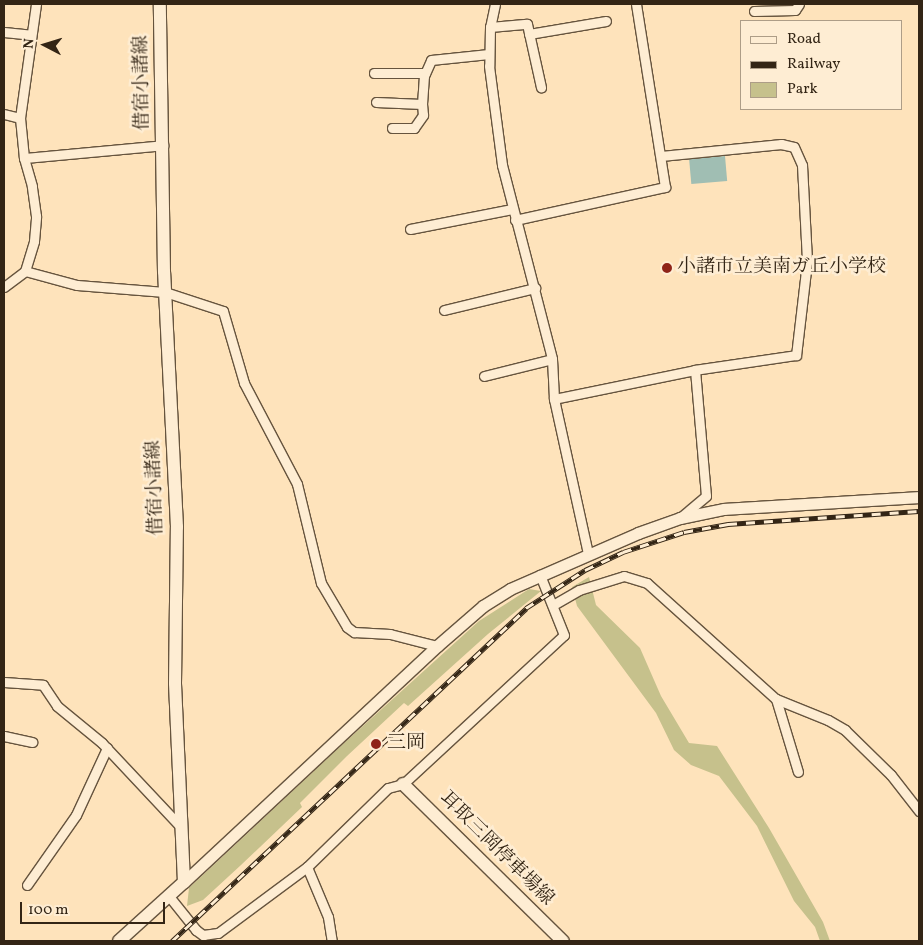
<!DOCTYPE html>
<html>
<head>
<meta charset="utf-8">
<style>
	body { margin:0 }
	#map { position:relative; width:923px; height:945px; overflow:hidden; background:#fee3bb; font-family:Vollkorn,"Noto Serif JP",serif }
	div>[style] { position:absolute }
	[style*='--x'] { left:calc(var(--x)*1px); top:calc(var(--y)*1px); width:calc(var(--w)*1px); rotate:calc(var(--a)*1deg) }
	.green>* { inset:0; background:#c6c18c }
	.water>* { inset:0; background:#a0beb3; transform-origin:0 0 }
	.roads { filter:drop-shadow(1px 0 #66543e) drop-shadow(-1px 0 #66543e) drop-shadow(0 1px #66543e) drop-shadow(0 -1px #66543e) }
	.minor>* { height:9px; margin:-4.5px; padding:0 4.5px; transform-origin:4.5px; border-radius:4.5px; background:#feedd3 }
	.tertiary>* { height:11px; margin:-5.5px; padding:0 5.5px; transform-origin:5.5px; border-radius:5.5px; background:#feedd3 }
	.secondary>* { height:12px; margin:-6px; padding:0 6px; transform-origin:6px; border-radius:6px; background:#feedd3 }
	.rail>* { height:5px; margin-top:-2.5px; transform-origin:0; background:repeating-linear-gradient(90deg,#feedd3 0 9px,#332515 0 18px); box-sizing:border-box; border-block:1px solid #332515 }
	.dots>* { width:14px; height:14px; translate:-50% -50%; box-sizing:border-box; border:2px solid #feedd3; border-radius:50% }
	span { translate:-50% -50%; white-space:nowrap; text-align:center; line-height:1.15; -webkit-text-stroke:5px #feedd3; paint-order:stroke }
	.street-label { font-size:19px; color:#332515 }
	.poi-label { font-size:19px; color:#332515 }
	.left { translate:0 -50%; text-align:left }
	.frame { position:absolute; inset:0; border:5px solid #332515; pointer-events:none }
	.legend { position:absolute; left:740px; top:20px; width:162px; height:90px; box-sizing:border-box; background:#feedd3; border:1px solid #ad9d87; margin:0; padding:6px 9px; list-style:none; font-size:15px; color:#332515 }
	.legend li { display:flex; align-items:center; gap:10px; height:25px }
	.legend b { width:25px; border:1px solid #ad9d87 }
	.north { position:absolute; left:20px; top:20px; width:50px; height:50px; -webkit-text-stroke:4px #feedd3; paint-order:stroke; rotate:275deg; font-size:14px; font-weight:700; line-height:20px; text-align:center; color:#332515 }
	.north::after { content:''; display:block; margin:auto; width:18px; height:22px; background:#332515; clip-path:polygon(50% 0,100% 100%,50% 72%,0 100%) }
	.scale { position:absolute; left:20px; top:902px; width:145px; height:22px; box-sizing:border-box; border:2px solid #332515; border-top:0; padding-left:6px; font-size:15px; line-height:18px; white-space:nowrap; color:#332515; -webkit-text-stroke:4px #feedd3; paint-order:stroke }
</style>
</head>
<body>
<div id="map">
	<div class="green">
		<div style="clip-path:polygon(589px 577px,596px 605px,640px 648px,661px 696px,689px 743px,717px 746px,769px 828px,823px 922px,830px 941px,820px 941px,815px 927px,794px 901px,757px 826px,719px 776px,691px 765px,674px 750px,656px 713px,577px 606px,572px 587px)"></div>
		<div style="clip-path:polygon(529px 589px,541px 591px,488px 634px,408px 706px,404px 703px,347px 756px,300px 803px,302px 807px,241px 865px,203px 900px,187px 906px,189px 888px,342px 745px,479px 621px)"></div>
	</div>
	<div class="water">
		<div style="left:725px;top:156px;width:25px;height:36px;rotate:85deg"></div>
	</div>
	<div class="roads">
		<div class="minor">
			<div style="--x:495;--y:4;--w:24;--a:102"></div>
			<div style="--x:490;--y:27;--w:39;--a:91"></div>
			<div style="--x:489;--y:66;--w:100;--a:82.5"></div>
			<div style="--x:502;--y:165;--w:200;--a:75.5"></div>
			<div style="--x:552;--y:359;--w:40;--a:87.1"></div>
			<div style="--x:554;--y:399;--w:159;--a:77.6"></div>
			<div style="--x:754;--y:11;--w:41;--a:-1.4"></div>
			<div style="--x:795;--y:10;--w:7;--a:-56"></div>
			<div style="--x:490;--y:27;--w:37;--a:-5"></div>
			<div style="--x:527;--y:24;--w:65;--a:77.5"></div>
			<div style="--x:4;--y:32;--w:27;--a:6"></div>
			<div style="--x:529;--y:34;--w:78;--a:-9.6"></div>
			<div style="--x:374;--y:73;--w:51;--a:0"></div>
			<div style="--x:376;--y:102;--w:46;--a:2.5"></div>
			<div style="--x:422;--y:104;--w:28;--a:-86"></div>
			<div style="--x:424;--y:76;--w:17;--a:-66"></div>
			<div style="--x:431;--y:60;--w:58;--a:-5.9"></div>
			<div style="--x:4;--y:114;--w:16;--a:14"></div>
			<div style="--x:392;--y:128;--w:22;--a:0"></div>
			<div style="--x:414;--y:128;--w:16;--a:-55"></div>
			<div style="--x:423;--y:115;--w:11;--a:-95"></div>
			<div style="--x:661;--y:156;--w:121;--a:-5.7"></div>
			<div style="--x:781;--y:144;--w:13;--a:13"></div>
			<div style="--x:794;--y:147;--w:20;--a:66"></div>
			<div style="--x:802;--y:165;--w:97;--a:87"></div>
			<div style="--x:807;--y:262;--w:94;--a:96.7"></div>
			<div style="--x:796;--y:355;--w:102;--a:171.6"></div>
			<div style="--x:24;--y:158;--w:140;--a:-5.3"></div>
			<div style="--x:515;--y:220;--w:154;--a:-12.4"></div>
			<div style="--x:665;--y:187;--w:185;--a:-99"></div>
			<div style="--x:410;--y:229;--w:104;--a:-11.1"></div>
			<div style="--x:25;--y:271;--w:54;--a:15.1"></div>
			<div style="--x:77;--y:285;--w:88;--a:4.5"></div>
			<div style="--x:165;--y:292;--w:61;--a:18.1"></div>
			<div style="--x:223;--y:311;--w:75;--a:73.7"></div>
			<div style="--x:244;--y:383;--w:114;--a:62.3"></div>
			<div style="--x:297;--y:484;--w:102;--a:76.4"></div>
			<div style="--x:321;--y:583;--w:51;--a:59.4"></div>
			<div style="--x:347;--y:627;--w:9;--a:36"></div>
			<div style="--x:354;--y:632;--w:36;--a:3"></div>
			<div style="--x:390;--y:634;--w:49;--a:14.3"></div>
			<div style="--x:4;--y:287;--w:26;--a:-37"></div>
			<div style="--x:25;--y:271;--w:31;--a:-73"></div>
			<div style="--x:34;--y:241;--w:25;--a:-85"></div>
			<div style="--x:36;--y:216;--w:30;--a:-98"></div>
			<div style="--x:32;--y:186;--w:29;--a:-106"></div>
			<div style="--x:24;--y:158;--w:40;--a:-95.7"></div>
			<div style="--x:20;--y:118;--w:115;--a:-82"></div>
			<div style="--x:444;--y:310;--w:94;--a:-13.6"></div>
			<div style="--x:484;--y:376;--w:70;--a:-14"></div>
			<div style="--x:554;--y:399;--w:144;--a:-11.6"></div>
			<div style="--x:695;--y:370;--w:126;--a:85"></div>
			<div style="--x:706;--y:496;--w:34;--a:140"></div>
			<div style="--x:553;--y:605;--w:30;--a:-30"></div>
			<div style="--x:579;--y:590;--w:47;--a:-17.3"></div>
			<div style="--x:624;--y:576;--w:24;--a:17"></div>
			<div style="--x:647;--y:583;--w:173;--a:42"></div>
			<div style="--x:776;--y:699;--w:56;--a:22"></div>
			<div style="--x:828;--y:720;--w:20;--a:30"></div>
			<div style="--x:845;--y:730;--w:64;--a:44.4"></div>
			<div style="--x:891;--y:775;--w:46;--a:52.1"></div>
			<div style="--x:4;--y:682;--w:39;--a:4"></div>
			<div style="--x:43;--y:685;--w:25;--a:56"></div>
			<div style="--x:57;--y:706;--w:58;--a:39.4"></div>
			<div style="--x:102;--y:743;--w:114;--a:46.8"></div>
			<div style="--x:776;--y:699;--w:76;--a:73.2"></div>
			<div style="--x:4;--y:736;--w:29;--a:12"></div>
			<div style="--x:307;--y:867;--w:54;--a:67.2"></div>
			<div style="--x:328;--y:917;--w:24;--a:81"></div>
			<div style="--x:27;--y:885;--w:85;--a:-55"></div>
			<div style="--x:76;--y:815;--w:74;--a:-65.2"></div>
			<div style="--x:168;--y:895;--w:45;--a:51.3"></div>
			<div style="--x:196;--y:930;--w:9;--a:36"></div>
			<div style="--x:203;--y:935;--w:15;--a:-8"></div>
			<div style="--x:218;--y:933;--w:111;--a:-36.6"></div>
			<div style="--x:307;--y:867;--w:113;--a:-44.3"></div>
			<div style="--x:388;--y:788;--w:16;--a:-15"></div>
			<div style="--x:403;--y:784;--w:219;--a:-42.8"></div>
			<div style="--x:564;--y:635;--w:65;--a:-111.8"></div>
		</div>
		<div class="tertiary">
			<div style="--x:184;--y:882;--w:346;--a:-43"></div>
			<div style="--x:437;--y:646;--w:61;--a:-41"></div>
			<div style="--x:483;--y:606;--w:32;--a:-32"></div>
			<div style="--x:510;--y:589;--w:140;--a:-23.6"></div>
			<div style="--x:638;--y:533;--w:45;--a:-19.7"></div>
			<div style="--x:680;--y:518;--w:45;--a:-11.6"></div>
			<div style="--x:724;--y:509;--w:195;--a:-3.5"></div>
		</div>
		<div class="secondary">
			<div style="--x:403;--y:784;--w:224;--a:44.5"></div>
			<div style="--x:119;--y:941;--w:88;--a:-42.2"></div>
			<div style="--x:184;--y:882;--w:199;--a:-92.6"></div>
			<div style="--x:175;--y:683;--w:156;--a:-89.3"></div>
			<div style="--x:177;--y:527;--w:255;--a:-92.9"></div>
			<div style="--x:164;--y:272;--w:268;--a:-90.9"></div>
		</div>
	</div>
	<div class="rail">
		<div style="--x:172;--y:941;--w:486;--a:-43.2"></div>
		<div style="--x:526;--y:608;--w:70;--a:-32.8"></div>
		<div style="--x:585;--y:570;--w:42;--a:-25.3"></div>
		<div style="--x:623;--y:552;--w:64;--a:-18.2"></div>
		<div style="--x:684;--y:532;--w:45;--a:-10.3"></div>
		<div style="--x:728;--y:524;--w:191;--a:-3.9"></div>
	</div>
	<div class="dots">
		<div style="left:667px;top:268px;background:#8f2418"></div>
		<div style="left:376px;top:744px;background:#8f2418"></div>
	</div>
	<div class="street-label">
		<span style="left:143px;top:83px;rotate:-91deg">借宿小諸線</span>
		<span style="left:156px;top:488px;rotate:-92deg">借宿小諸線</span>
		<span style="left:496px;top:849px;rotate:45deg">耳取三岡停車場線</span>
	</div>
	<div class="poi-label">
		<span class="left" style="left:677px;top:268px">小諸市立美南ガ丘小学校</span>
		<span class="left" style="left:387px;top:744px">三岡</span>
	</div>
	<div class="frame"></div>
	<ul class="legend">
	<li><b style="height:6px;background:#feedd3"></b>Road</li>
	<li><b style="height:6px;background:#332515"></b>Railway</li>
	<li><b style="height:14px;background:#c6c18c"></b>Park</li>
	</ul>
	<div class="north">N</div>
	<div class="scale">100 m</div>
</div>
</body>
</html>
